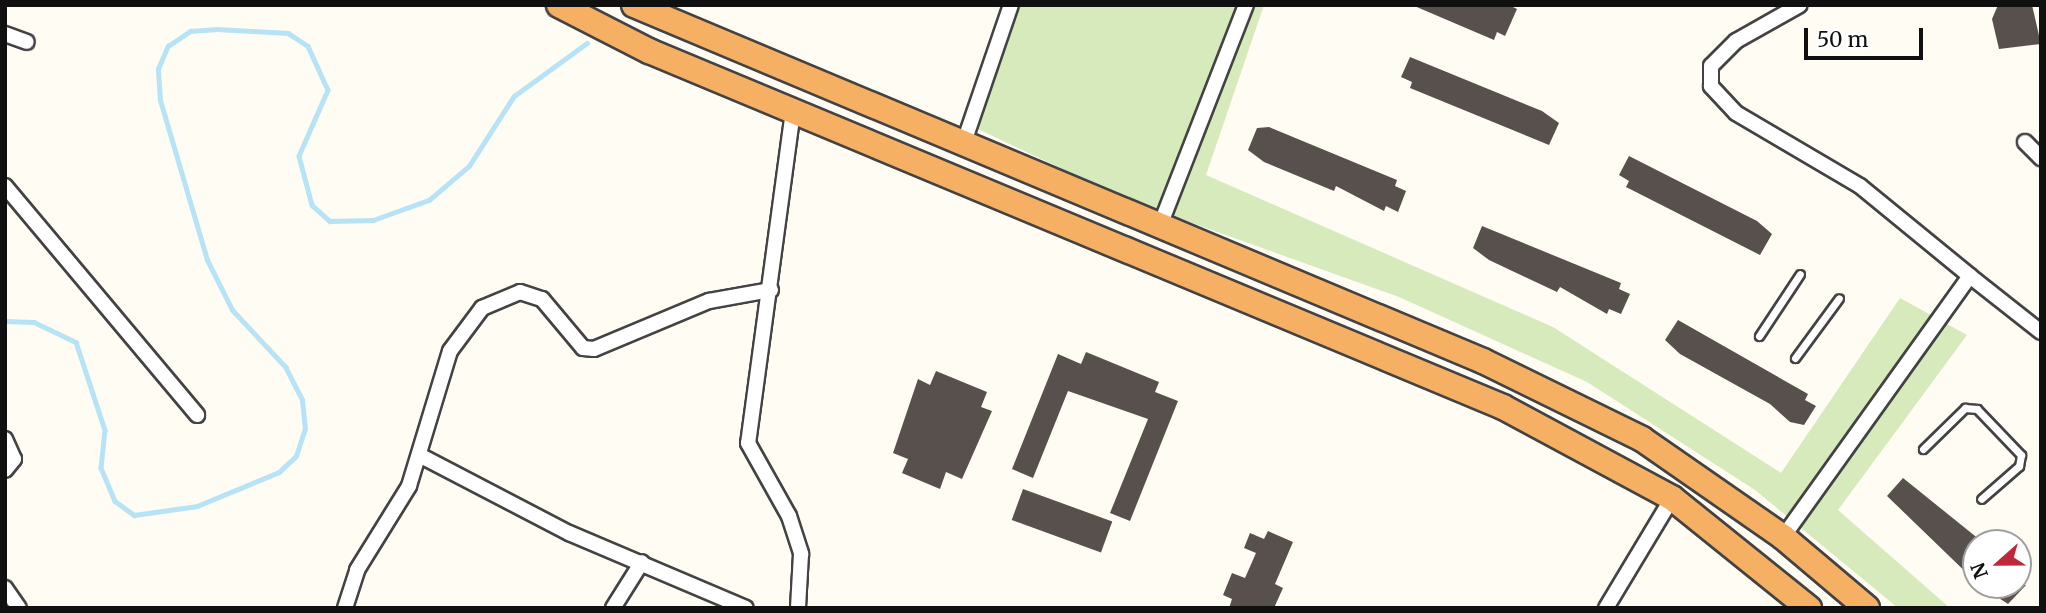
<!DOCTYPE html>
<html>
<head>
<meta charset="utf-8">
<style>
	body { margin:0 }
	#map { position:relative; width:2046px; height:613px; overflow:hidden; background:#fffcf3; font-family:Merriweather,serif }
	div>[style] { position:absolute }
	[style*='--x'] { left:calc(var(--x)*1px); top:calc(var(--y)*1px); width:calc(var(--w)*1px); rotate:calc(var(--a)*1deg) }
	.green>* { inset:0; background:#d7eabc }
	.stream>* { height:4.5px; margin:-2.25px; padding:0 2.25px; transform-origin:2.25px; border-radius:2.25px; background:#b7e3f6 }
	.building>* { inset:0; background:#58504c; transform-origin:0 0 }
	.roads { filter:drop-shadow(2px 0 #434343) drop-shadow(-2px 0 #434343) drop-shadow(0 2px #434343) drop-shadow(0 -2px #434343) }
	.service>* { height:7px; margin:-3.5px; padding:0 3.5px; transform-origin:3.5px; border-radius:3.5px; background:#fff }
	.minor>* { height:14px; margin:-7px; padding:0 7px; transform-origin:7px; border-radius:7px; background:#fff }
	.trunk>* { height:24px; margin:-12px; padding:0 12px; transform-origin:12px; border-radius:12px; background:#f5b063 }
	span { translate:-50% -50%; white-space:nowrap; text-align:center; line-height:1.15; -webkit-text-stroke:7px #fff; paint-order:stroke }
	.frame { position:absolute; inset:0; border:7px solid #101010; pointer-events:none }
	.north { position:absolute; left:1962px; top:529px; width:70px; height:70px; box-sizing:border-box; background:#fff; border:2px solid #9f9f9f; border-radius:50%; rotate:249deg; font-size:19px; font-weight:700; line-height:28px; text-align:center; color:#101010 }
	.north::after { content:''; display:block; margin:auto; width:24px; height:32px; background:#c0273a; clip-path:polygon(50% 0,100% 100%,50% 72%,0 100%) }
	.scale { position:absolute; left:1804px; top:28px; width:119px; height:32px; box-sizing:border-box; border:4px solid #101010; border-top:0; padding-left:9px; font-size:21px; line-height:24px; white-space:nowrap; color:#101010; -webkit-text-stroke:5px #fff; paint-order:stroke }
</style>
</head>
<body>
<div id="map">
	<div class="green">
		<div style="clip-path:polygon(1020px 5px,1264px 5px,1206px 175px,1553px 327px,1781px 473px,1900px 298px,1967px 335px,1838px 510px,1950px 608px,1898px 608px,1755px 490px,1587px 382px,1399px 297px,1128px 200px,978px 129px)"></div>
	</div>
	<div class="stream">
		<div style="--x:5;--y:321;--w:29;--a:2"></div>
		<div style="--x:34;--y:322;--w:47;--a:25.5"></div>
		<div style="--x:76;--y:342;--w:93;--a:71.8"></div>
		<div style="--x:105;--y:430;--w:38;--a:96"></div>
		<div style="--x:101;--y:468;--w:36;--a:67"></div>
		<div style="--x:115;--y:501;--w:24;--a:36"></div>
		<div style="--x:134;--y:515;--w:64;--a:-8.1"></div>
		<div style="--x:197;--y:506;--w:89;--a:-22.5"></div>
		<div style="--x:279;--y:472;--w:23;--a:-43"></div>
		<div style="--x:296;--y:456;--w:28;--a:-72"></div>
		<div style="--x:305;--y:429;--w:29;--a:-96"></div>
		<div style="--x:302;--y:400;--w:36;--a:-117"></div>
		<div style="--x:286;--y:368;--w:79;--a:-133"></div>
		<div style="--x:232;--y:310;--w:56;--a:-116.6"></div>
		<div style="--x:207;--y:260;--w:167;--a:-106.4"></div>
		<div style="--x:160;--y:100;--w:31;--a:-94"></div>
		<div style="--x:158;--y:69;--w:25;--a:-67"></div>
		<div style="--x:168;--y:46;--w:27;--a:-34"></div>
		<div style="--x:190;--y:31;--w:27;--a:-4"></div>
		<div style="--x:217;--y:29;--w:71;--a:3.2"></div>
		<div style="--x:288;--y:33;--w:24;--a:33"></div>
		<div style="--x:308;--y:46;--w:48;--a:65.6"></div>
		<div style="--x:328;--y:90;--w:72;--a:113.7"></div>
		<div style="--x:299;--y:156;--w:51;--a:75.1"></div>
		<div style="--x:312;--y:205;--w:24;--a:42"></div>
		<div style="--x:330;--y:221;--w:43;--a:-1.3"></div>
		<div style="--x:373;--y:220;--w:59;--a:-19.7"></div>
		<div style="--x:429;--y:200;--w:52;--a:-40.4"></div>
		<div style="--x:469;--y:166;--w:83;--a:-57.3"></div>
		<div style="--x:514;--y:96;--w:90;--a:-36"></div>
	</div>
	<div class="building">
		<div style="clip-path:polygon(1412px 5px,1509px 5px,1517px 9px,1505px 36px,1497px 32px,1494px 40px)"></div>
		<div style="clip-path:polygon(1998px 5px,2032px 5px,2041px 44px,1999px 49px,1992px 19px)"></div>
		<div style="clip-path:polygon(1410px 57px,1542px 111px,1559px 123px,1549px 145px,1410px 88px,1412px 82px,1401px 77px)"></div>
		<div style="clip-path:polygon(1269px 127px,1397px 180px,1395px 186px,1406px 191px,1398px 212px,1386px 206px,1384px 211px,1336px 186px,1334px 191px,1264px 162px,1248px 150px,1257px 128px)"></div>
		<div style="clip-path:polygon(1629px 156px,1757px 221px,1772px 234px,1760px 255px,1626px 187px,1629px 181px,1619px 175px)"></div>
		<div style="clip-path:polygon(1482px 226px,1621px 283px,1619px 289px,1630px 294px,1621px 314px,1609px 309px,1607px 314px,1560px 287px,1557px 292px,1489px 260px,1473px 248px)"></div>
		<div style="clip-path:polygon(1678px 320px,1808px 394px,1805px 400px,1816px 406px,1804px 425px,1790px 422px,1770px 404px,1680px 354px,1665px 340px)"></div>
		<div style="clip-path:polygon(1086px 352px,1159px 382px,1155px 392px,1178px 401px,1130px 521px,1110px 513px,1148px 419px,1068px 391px,1033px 478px,1012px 469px,1058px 354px,1081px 364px)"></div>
		<div style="clip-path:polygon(936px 371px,987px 392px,981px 407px,992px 411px,962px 479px,946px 472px,940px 489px,902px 473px,908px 459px,893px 453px,918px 379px,930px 385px)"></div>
		<div style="clip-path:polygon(1903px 478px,1980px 540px,1976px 582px,1887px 496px)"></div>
		<div style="left:1023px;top:489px;width:95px;height:33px;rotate:20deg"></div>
		<div style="clip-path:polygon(1268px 531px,1293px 542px,1275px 584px,1283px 588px,1274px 608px,1229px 608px,1232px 599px,1223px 595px,1232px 573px,1245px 578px,1256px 553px,1244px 548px,1250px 533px,1264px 539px)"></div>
		<div style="clip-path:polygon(1979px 585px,2026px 585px,2008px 604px)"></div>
	</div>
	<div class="roads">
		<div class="service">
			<div style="--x:1759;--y:336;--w:74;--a:-56.5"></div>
			<div style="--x:1795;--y:358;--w:74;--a:-53.7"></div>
			<div style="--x:1923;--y:449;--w:59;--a:-44.3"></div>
			<div style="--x:1965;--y:408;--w:12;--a:5"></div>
			<div style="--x:1977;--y:409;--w:64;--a:46.3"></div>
			<div style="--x:2021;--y:455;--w:11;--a:100"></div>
			<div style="--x:2019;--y:466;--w:50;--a:139"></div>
		</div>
		<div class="minor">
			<div style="--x:5;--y:34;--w:23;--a:20"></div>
			<div style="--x:793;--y:111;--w:335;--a:97.7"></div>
			<div style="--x:748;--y:443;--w:84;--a:60.7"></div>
			<div style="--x:789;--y:516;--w:40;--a:72"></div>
			<div style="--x:801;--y:554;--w:54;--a:93.2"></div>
			<div style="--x:2025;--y:142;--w:23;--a:45"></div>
			<div style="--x:963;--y:145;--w:148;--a:-71.1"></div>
			<div style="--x:5;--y:186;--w:299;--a:50"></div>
			<div style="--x:1159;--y:228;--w:239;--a:-68.7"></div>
			<div style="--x:1970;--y:276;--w:90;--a:38.3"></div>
			<div style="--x:5;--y:439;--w:22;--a:66"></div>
			<div style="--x:14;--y:459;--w:14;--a:129"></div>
			<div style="--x:421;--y:456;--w:167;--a:27.5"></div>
			<div style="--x:569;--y:533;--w:192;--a:23"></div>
			<div style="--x:1783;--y:537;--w:321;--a:-54.4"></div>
			<div style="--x:1970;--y:276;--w:142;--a:-140.7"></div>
			<div style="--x:1860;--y:186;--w:144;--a:-149.5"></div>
			<div style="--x:1736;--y:113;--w:37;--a:-133"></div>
			<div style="--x:1711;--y:86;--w:20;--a:-90"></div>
			<div style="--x:1711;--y:66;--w:35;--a:-45"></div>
			<div style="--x:1736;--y:41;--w:73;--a:-29.4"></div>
			<div style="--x:5;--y:588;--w:24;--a:55"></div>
			<div style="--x:345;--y:608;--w:40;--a:-72"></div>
			<div style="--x:357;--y:570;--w:99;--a:-58.2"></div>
			<div style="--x:409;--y:486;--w:141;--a:-73.1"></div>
			<div style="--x:450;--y:351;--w:54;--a:-53.3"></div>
			<div style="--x:482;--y:308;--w:41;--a:-22.8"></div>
			<div style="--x:520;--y:292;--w:23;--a:18"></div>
			<div style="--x:542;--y:299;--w:64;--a:50.1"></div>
			<div style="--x:583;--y:348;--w:11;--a:5"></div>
			<div style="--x:594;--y:349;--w:125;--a:-22.7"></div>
			<div style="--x:709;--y:301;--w:63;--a:-10.1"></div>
			<div style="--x:613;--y:608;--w:54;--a:-57.8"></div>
			<div style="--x:1606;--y:608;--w:128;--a:-59"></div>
		</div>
		<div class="trunk">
			<div style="--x:559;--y:5;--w:101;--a:27.1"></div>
			<div style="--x:649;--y:51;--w:925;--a:22.63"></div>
			<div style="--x:1503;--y:407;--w:192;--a:28.3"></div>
			<div style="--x:1672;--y:498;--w:176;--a:38.8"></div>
			<div style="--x:634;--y:5;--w:921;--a:22.75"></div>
			<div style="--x:1483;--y:361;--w:177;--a:26.1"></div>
			<div style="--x:1642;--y:439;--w:172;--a:34.8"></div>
			<div style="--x:1783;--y:537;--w:110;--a:40.2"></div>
		</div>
	</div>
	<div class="frame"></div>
	<div class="north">N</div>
	<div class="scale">50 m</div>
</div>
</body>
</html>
